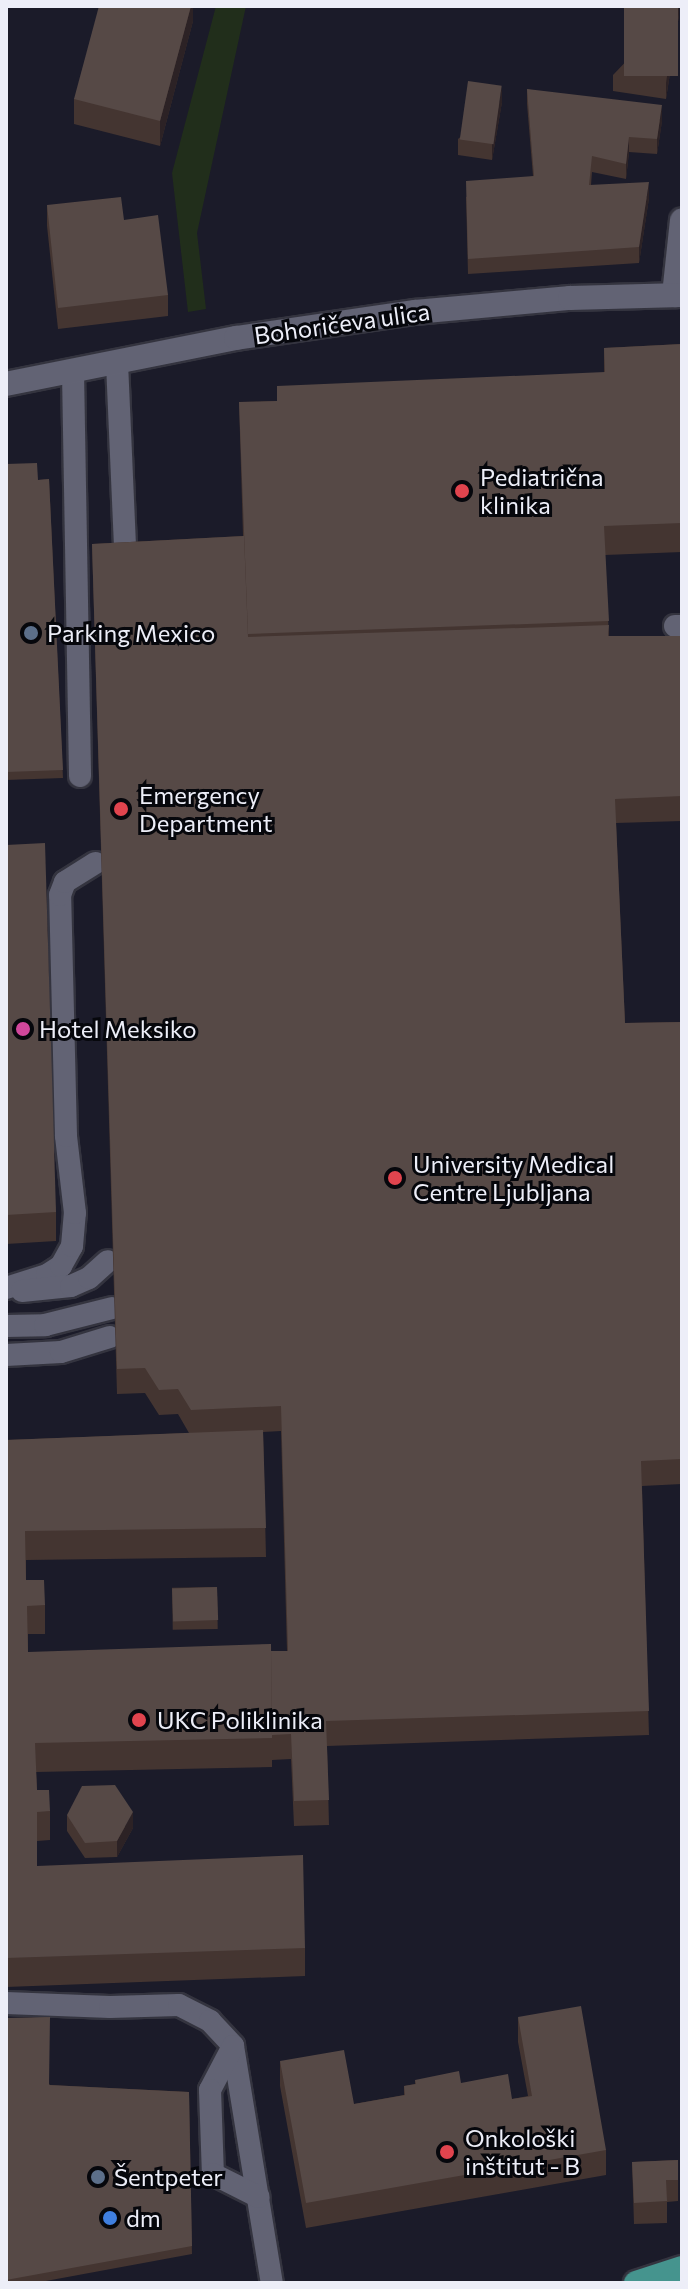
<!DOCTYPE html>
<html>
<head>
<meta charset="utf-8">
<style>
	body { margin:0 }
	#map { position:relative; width:688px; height:2289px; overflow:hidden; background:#1b1b29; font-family:Commissioner,sans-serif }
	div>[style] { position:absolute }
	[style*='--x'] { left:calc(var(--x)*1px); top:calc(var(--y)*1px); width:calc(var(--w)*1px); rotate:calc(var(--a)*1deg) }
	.green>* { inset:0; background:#212e1b }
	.roads { filter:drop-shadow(2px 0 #34343f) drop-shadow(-2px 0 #34343f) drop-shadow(0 2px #34343f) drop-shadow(0 -2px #34343f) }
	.lane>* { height:22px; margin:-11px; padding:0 11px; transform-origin:11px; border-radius:11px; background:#626374 }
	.street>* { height:24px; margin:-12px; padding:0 12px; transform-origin:12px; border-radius:12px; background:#626374 }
	.secondary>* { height:24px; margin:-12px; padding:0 12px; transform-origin:12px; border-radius:12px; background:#626374 }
	.primary>* { height:24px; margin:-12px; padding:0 12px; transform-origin:12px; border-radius:12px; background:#45948e }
	.wall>* { inset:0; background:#443531; transform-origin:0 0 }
	.shaded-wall>* { inset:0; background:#2c2225 }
	.building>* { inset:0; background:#564946; transform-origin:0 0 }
	.dots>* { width:22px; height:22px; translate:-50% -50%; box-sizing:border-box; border:4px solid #06070c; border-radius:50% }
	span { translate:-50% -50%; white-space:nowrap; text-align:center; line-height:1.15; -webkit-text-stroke:6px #06070c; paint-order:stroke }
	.street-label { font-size:24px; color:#edeef8 }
	.poi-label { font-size:24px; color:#edeef8 }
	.left { translate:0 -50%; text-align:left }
	.frame { position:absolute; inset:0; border:8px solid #edeef8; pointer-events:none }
</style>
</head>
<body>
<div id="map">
	<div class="green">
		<div style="clip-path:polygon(216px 6px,246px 6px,197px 233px,206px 309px,188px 312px,172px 173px)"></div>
	</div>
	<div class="roads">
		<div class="lane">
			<div style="--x:117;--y:363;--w:203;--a:87.5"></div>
			<div style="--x:73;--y:372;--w:404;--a:89"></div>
			<div style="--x:675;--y:626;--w:7;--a:0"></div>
			<div style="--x:6;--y:1288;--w:43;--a:-17.6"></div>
			<div style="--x:47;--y:1275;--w:17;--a:-33"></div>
			<div style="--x:61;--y:1266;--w:23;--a:-61"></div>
			<div style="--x:72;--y:1246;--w:33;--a:-85"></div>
			<div style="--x:75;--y:1213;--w:78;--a:-96.7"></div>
			<div style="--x:66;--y:1136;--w:241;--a:-91.4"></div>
			<div style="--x:60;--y:895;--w:14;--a:-69"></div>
			<div style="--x:65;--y:882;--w:36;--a:-32"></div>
			<div style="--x:22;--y:1291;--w:49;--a:-5.8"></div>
			<div style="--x:71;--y:1286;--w:20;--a:-24"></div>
			<div style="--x:89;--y:1278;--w:25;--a:-42"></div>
			<div style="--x:6;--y:1326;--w:39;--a:-1"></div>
			<div style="--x:45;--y:1325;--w:69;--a:-14.2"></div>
			<div style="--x:6;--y:1355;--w:55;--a:-3.1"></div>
			<div style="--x:61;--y:1352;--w:51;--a:-17"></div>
			<div style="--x:6;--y:2003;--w:104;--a:2.2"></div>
			<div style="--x:110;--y:2007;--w:69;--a:-1.7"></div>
			<div style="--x:179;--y:2005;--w:35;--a:27"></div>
			<div style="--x:210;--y:2021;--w:34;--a:47"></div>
			<div style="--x:233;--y:2046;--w:240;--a:80.7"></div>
			<div style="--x:233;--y:2046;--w:50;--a:117.6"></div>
			<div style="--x:210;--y:2090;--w:84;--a:88"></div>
			<div style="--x:213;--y:2174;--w:51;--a:26.6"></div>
		</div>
		<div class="street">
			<div style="--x:674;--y:295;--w:75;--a:-83.9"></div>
		</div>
		<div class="secondary">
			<div style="--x:6;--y:384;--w:235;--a:-11.3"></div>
			<div style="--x:236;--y:338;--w:181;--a:-8.3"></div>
			<div style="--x:415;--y:312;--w:156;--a:-5.2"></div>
			<div style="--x:570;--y:298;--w:112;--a:-1.5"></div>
		</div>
		<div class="primary">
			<div style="--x:636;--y:2283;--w:48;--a:-18.1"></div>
		</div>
	</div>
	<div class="wall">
		<div style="clip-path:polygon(193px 6px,193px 21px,160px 146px,74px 124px,74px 99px)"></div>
		<div style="clip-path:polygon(679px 6px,679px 15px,666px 99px,613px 91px,613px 75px)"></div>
		<div style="clip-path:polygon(527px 89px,662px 121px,657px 154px,629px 152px,626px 179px,592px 172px,591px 185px,649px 198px,639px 263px,468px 274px,466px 197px,533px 176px,527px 104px)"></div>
		<div style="clip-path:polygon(502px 102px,492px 160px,458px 155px,458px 139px)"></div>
		<div style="clip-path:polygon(47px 205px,124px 220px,168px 295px,168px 316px,58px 329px,47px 226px)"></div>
		<div style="clip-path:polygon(evenodd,682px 344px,682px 552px,605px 555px,609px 636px,682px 636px,682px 821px,616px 823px,625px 1023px,682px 1022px,682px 1484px,642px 1486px,649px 1735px,327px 1746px,329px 1825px,294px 1826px,291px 1759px,272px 1760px,272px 1767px,36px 1772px,37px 1790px,50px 1811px,50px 1840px,37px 1841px,37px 1866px,305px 1948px,305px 1976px,6px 1987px,6px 1440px,189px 1433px,178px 1414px,159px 1415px,145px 1393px,117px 1394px,92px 544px,243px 536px,239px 402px,277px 401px,604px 373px,604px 348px,682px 344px,281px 1431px,287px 1651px,28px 1652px,28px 1634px,45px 1634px,45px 1605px,26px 1580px,26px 1560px,266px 1557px,263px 1432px,281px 1431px)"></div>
		<div style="clip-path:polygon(6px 464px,38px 480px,49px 479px,63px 778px,6px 780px)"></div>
		<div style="clip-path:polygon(6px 845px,56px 1212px,56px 1241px,6px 1244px)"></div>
		<div style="left:217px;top:1587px;width:42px;height:45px;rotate:89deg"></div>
		<div style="clip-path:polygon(67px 1815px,133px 1828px,117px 1857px,85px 1858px,67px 1831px)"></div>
		<div style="clip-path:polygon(518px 2017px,606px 2150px,606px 2175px,306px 2228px,280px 2086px,280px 2061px,354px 2104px,404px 2095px,404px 2086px,415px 2084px,415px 2080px,461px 2083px,512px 2099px,528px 2096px,518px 2042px)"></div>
		<div style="clip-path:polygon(6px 2018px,50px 2085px,189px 2092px,192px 2254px,35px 2283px,6px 2283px)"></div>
		<div style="clip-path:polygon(678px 2160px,678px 2201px,667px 2202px,667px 2223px,634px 2224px,632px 2162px)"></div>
	</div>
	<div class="shaded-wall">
		<div style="clip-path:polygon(191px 6px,193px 6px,193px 21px,160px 146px,160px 121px)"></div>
		<div style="clip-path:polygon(678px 6px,679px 6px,679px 15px,666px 99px,666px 83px)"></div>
		<div style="clip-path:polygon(502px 86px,502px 102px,492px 160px,492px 145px)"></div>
		<div style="clip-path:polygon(662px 105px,662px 121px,657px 154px,657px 139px)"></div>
		<div style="clip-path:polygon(629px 137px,629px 152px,626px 179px,626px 164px)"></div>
		<div style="clip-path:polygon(649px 182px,649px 198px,639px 263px,639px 247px)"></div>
		<div style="clip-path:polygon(133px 1812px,133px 1828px,117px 1857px,117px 1841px)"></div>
	</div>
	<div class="building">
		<div style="clip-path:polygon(99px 6px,191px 6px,160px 121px,74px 99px)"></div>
		<div style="left:624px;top:6px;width:54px;height:70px"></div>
		<div style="left:468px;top:81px;width:34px;height:59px;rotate:8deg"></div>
		<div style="clip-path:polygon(527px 89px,662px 105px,657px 139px,629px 137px,626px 164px,592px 156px,589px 185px,649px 182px,639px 247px,468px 259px,466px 181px,534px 176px)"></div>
		<div style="clip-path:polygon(121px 197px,124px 220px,158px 215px,168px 295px,58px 308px,47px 205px)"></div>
		<div style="clip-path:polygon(682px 344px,682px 523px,604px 526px,609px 621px,248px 634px,239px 402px,277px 401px,277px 386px,605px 372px,604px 348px)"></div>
		<div style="clip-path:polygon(37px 463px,38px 480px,49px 479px,63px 770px,6px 772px,6px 464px)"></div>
		<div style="clip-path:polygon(244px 536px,248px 637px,609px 625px,608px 636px,682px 636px,682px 796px,615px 799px,625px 1023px,682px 1022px,682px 1459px,641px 1461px,649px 1711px,326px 1721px,329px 1800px,294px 1801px,291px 1734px,272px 1735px,271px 1651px,288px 1651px,281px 1406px,191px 1410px,178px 1389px,159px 1390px,145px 1368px,117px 1369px,92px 544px)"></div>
		<div style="clip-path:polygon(45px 843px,56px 1212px,6px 1215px,6px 845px)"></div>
		<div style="clip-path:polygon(263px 1430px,266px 1528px,25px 1531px,26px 1580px,44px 1580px,45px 1605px,27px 1606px,28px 1652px,271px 1644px,272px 1738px,35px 1743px,37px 1790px,49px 1790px,50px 1811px,37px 1812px,37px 1866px,303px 1855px,305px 1948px,6px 1958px,6px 1440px)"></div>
		<div style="left:217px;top:1587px;width:33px;height:45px;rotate:88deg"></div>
		<div style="clip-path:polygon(115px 1785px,133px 1812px,117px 1841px,85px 1843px,67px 1815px,82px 1786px)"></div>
		<div style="clip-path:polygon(581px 2006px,606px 2150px,306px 2203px,280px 2061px,344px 2050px,354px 2104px,405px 2095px,404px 2086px,416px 2084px,415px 2080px,459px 2071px,461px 2083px,508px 2074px,512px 2099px,532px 2096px,518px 2017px)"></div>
		<div style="clip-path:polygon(50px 2017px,49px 2085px,189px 2092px,192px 2246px,6px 2280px,6px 2018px)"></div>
		<div style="clip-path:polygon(678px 2160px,678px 2180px,666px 2180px,667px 2201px,634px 2203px,632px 2162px)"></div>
	</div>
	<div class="dots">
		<div style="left:462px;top:491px;background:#e0444e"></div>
		<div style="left:31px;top:633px;background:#5c6f8a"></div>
		<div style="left:121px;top:809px;background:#e0444e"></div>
		<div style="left:23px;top:1029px;background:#d1479c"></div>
		<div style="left:395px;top:1178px;background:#e0444e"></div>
		<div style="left:139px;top:1720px;background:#e0444e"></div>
		<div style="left:447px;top:2152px;background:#e0444e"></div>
		<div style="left:98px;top:2177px;background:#5c6f8a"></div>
		<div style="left:110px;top:2218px;background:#3f7fe0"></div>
	</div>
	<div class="street-label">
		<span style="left:342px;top:323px;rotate:-8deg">Bohoričeva ulica</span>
	</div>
	<div class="poi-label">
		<span class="left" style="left:480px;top:491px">Pediatrična<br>klinika</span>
		<span class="left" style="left:47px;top:633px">Parking Mexico</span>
		<span class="left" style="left:139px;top:809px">Emergency<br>Department</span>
		<span class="left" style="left:39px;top:1029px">Hotel Meksiko</span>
		<span class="left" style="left:413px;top:1178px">University Medical<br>Centre Ljubljana</span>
		<span class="left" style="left:157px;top:1720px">UKC Poliklinika</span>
		<span class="left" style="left:465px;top:2152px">Onkološki<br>inštitut - B</span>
		<span class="left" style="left:114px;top:2177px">Šentpeter</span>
		<span class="left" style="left:126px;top:2218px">dm</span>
	</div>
	<div class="frame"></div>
</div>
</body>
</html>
